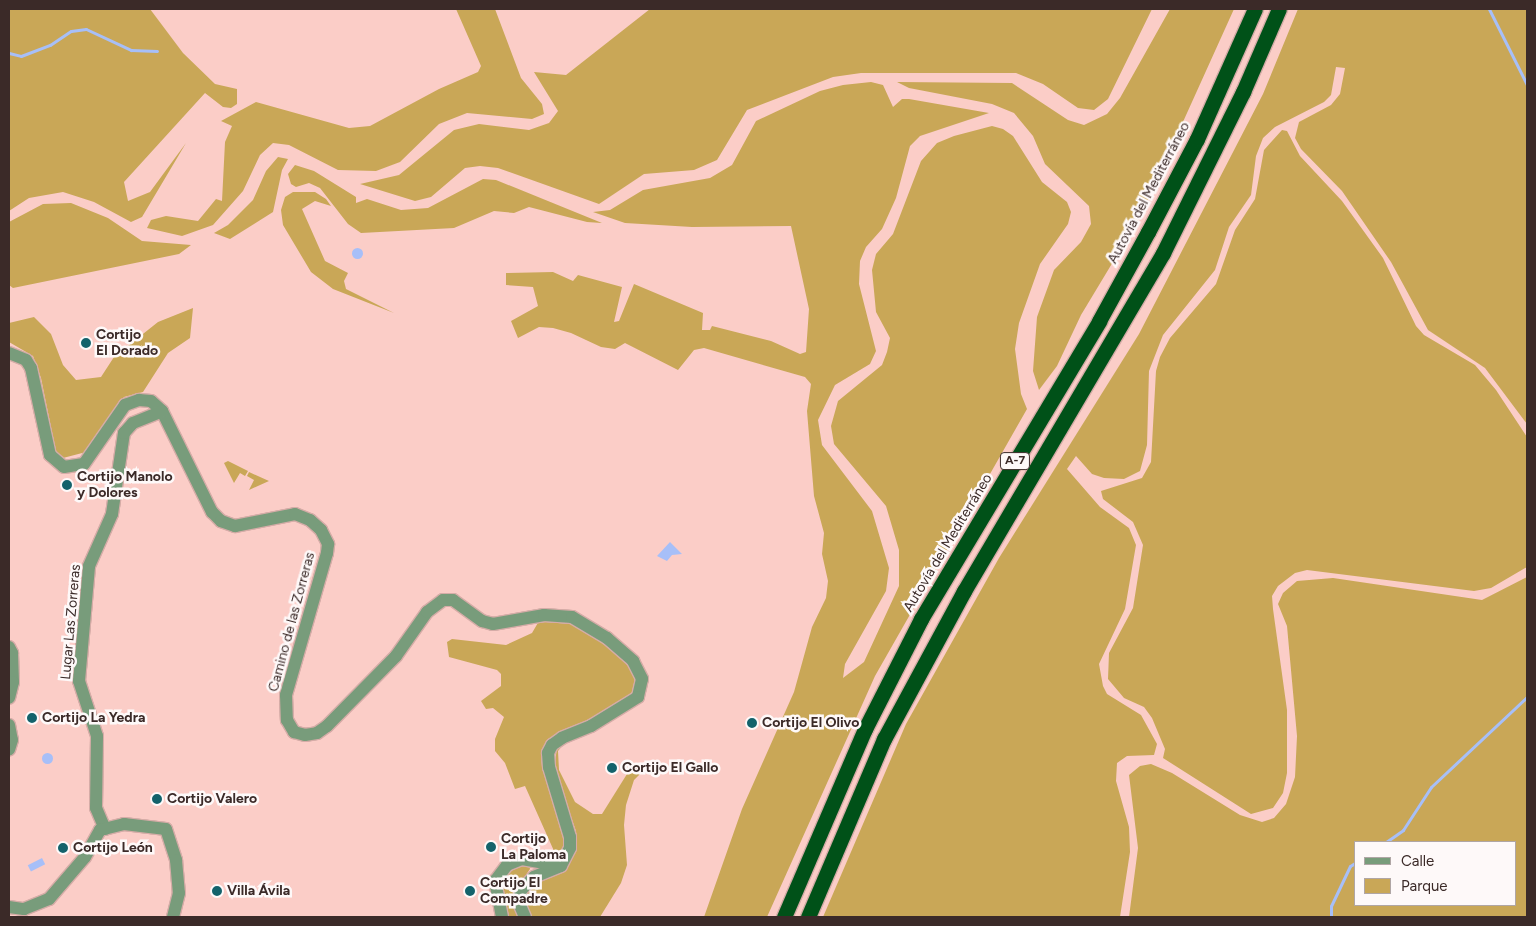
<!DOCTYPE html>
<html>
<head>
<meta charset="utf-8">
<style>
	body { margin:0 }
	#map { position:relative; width:1536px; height:926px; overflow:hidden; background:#fbcdc7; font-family:Figtree,sans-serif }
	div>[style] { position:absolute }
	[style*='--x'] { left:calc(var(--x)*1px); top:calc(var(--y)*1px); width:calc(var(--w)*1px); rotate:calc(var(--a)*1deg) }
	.green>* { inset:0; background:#c9a757 }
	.water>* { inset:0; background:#a7bff8; transform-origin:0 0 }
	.round { border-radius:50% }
	.stream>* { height:3px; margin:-1.5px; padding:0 1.5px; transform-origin:1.5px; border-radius:1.5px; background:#a7bff8 }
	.roads { filter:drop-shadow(1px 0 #d5aca7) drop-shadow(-1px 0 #d5aca7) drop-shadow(0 1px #d5aca7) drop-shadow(0 -1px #d5aca7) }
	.minor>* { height:12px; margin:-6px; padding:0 6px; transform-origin:6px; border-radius:6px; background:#789c7b }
	.highway>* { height:15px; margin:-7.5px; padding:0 7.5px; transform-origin:7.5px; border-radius:7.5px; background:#005118 }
	.dots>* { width:14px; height:14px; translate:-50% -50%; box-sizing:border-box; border:2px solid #fef9f9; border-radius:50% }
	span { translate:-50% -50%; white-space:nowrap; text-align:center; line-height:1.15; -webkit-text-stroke:5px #fef9f9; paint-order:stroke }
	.shield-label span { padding:1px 4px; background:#fef9f9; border:1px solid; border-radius:4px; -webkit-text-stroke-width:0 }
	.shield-label { font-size:12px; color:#3b2a28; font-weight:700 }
	.street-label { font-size:14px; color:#3b2a28 }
	.poi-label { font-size:14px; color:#3b2a28; font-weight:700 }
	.left { translate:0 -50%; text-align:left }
	.frame { position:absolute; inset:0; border:10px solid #3b2a28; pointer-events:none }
	.legend { position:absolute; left:1354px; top:841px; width:162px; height:65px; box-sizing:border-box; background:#fef9f9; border:1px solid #b0a6a5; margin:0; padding:6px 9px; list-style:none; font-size:15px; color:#3b2a28 }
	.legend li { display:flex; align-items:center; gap:10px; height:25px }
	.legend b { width:25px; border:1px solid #b0a6a5 }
</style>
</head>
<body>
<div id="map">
	<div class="green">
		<div style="clip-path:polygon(9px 9px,150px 9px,183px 53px,215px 84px,237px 89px,237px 104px,231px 108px,223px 107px,205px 93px,124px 182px,128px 201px,150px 192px,186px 143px,142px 217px,131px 222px,94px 202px,63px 192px,29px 198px,9px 211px)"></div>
		<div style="clip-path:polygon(456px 9px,495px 9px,521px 78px,542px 104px,544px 114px,532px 119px,467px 113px,439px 124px,400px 162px,376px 171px,338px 170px,289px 145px,273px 143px,260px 155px,243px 191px,213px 225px,182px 236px,147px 228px,151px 220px,166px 216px,198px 221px,216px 199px,222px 201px,225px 142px,232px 126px,221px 121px,256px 102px,349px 128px,370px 126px,439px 89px,478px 72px,481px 66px)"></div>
		<div style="clip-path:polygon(650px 9px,1152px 9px,1108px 99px,1094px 110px,1078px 108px,1043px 84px,1016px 73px,861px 73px,833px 77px,747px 110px,717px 160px,694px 170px,644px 174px,599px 204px,498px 168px,480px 166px,465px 168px,431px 197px,415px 201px,360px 184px,399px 175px,454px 130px,479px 124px,529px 130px,549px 123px,558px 111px,534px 72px,566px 75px)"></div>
		<div style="clip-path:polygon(1170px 9px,1234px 9px,1140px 217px,1081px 315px,1057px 366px,1039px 390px,1033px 371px,1037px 317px,1054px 270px,1081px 242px,1091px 224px,1089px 206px,1045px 164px,1033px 136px,1014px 113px,992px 104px,909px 88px,897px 82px,1012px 83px,1068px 120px,1084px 125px,1107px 114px,1120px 98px)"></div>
		<div style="clip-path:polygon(1298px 9px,1527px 9px,1527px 424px,1485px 368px,1428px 330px,1391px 262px,1342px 191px,1301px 149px,1295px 138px,1299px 122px,1331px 105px,1340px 94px,1345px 68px,1336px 67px,1331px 95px,1324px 102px,1275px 127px,1263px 138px,1256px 156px,1251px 195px,1229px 227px,1215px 270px,1163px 335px,1149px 371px,1147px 445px,1140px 471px,1124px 479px,1104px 478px,1092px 474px,1076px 456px,1067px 469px,1100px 507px,1129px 528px,1136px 545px,1125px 609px,1099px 664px,1103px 686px,1107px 694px,1141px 715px,1157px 744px,1154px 755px,1127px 756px,1117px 763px,1116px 781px,1129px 827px,1130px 852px,1120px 917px,823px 917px,906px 724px,999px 558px,1139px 334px,1263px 94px)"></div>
		<div style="clip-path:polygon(871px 82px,883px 85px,893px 107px,902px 99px,909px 99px,989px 113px,920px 136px,910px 146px,896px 198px,882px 229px,866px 247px,860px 261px,859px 284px,876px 351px,870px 364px,835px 385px,818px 420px,822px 445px,872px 511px,889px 568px,886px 591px,845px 664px,843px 678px,864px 662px,899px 586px,899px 550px,886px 506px,834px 444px,831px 426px,838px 401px,882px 365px,887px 352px,890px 338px,876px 312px,872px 270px,876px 254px,893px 234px,921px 161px,937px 143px,954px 136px,992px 126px,1003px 129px,1013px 136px,1042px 182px,1067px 202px,1071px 212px,1068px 224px,1040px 264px,1019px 323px,1015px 349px,1021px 394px,1027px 409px,875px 676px,767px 917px,704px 917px,742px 809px,794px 692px,812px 627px,826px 598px,828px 581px,822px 554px,824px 533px,814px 496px,807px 411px,811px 384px,805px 377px,704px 348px,694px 350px,678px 370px,625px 343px,615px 349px,601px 347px,571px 333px,553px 328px,539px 327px,518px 338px,511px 321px,538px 306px,533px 287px,506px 285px,506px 273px,553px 272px,573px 281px,578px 275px,622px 287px,614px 322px,619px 321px,634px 284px,703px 313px,702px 330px,710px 330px,712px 326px,771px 341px,800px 354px,806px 352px,809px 309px,791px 226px,692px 227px,625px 223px,593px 212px,610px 210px,643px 190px,710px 178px,732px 165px,756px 121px,820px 91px,843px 85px)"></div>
		<div style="clip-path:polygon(1282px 130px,1287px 131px,1300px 156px,1342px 201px,1383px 258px,1416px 326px,1424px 335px,1475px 365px,1496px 390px,1527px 437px,1527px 567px,1491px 588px,1474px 591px,1307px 570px,1295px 573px,1278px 586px,1272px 596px,1273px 609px,1287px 710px,1287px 773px,1283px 793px,1273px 808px,1251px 814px,1163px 758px,1165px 749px,1152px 718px,1144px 707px,1124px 698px,1108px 679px,1109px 653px,1133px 608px,1143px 545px,1133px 522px,1103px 499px,1101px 491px,1142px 478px,1151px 462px,1156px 371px,1160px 357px,1170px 338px,1216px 284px,1235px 230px,1255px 199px,1264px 150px)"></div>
		<div style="clip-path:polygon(278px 157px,288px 159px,282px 170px,273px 212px,230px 239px,214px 233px,228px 225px,253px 200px,266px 171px)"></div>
		<div style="clip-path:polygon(295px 165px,314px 171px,356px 197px,356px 203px,367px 199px,401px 210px,428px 208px,483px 179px,496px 180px,602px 223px,587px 222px,529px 207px,514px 213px,494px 211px,454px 228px,361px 233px,348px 224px,320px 188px,309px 183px,296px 187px,291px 184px,288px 174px)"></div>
		<div style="clip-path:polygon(293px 192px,315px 192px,326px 199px,331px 206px,315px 201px,302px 209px,325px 261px,348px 273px,344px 281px,346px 289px,394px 313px,333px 289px,311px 272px,283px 225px,281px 210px,285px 197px)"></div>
		<div style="clip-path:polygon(71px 203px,108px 218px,142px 241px,191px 245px,179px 254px,13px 288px,9px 285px,9px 222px,43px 204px)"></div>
		<div style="clip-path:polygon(193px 308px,190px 338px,168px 353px,143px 392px,124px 397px,86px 452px,63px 458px,56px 452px,41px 378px,33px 356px,9px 342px,9px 323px,34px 317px,51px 334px,63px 365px,76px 380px,101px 377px,114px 357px,158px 322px)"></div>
		<div style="clip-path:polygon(228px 461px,248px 471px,245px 476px,240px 473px,234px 483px,224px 463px)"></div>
		<div style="clip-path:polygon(249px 472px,269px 481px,249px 490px,254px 480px,247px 476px)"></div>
		<div style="clip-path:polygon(evenodd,1527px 577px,1527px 917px,1129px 917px,1138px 848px,1129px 775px,1140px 766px,1151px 764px,1172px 773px,1240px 815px,1262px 822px,1274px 818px,1286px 804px,1295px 777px,1297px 736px,1287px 626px,1278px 604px,1283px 593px,1297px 581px,1333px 578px,1482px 600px,1527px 577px,1355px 842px,1515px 842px,1515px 905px,1355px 905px,1355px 842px)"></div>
		<div style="clip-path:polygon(564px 618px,591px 632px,628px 661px,637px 680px,634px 695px,619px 707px,548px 742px,565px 848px,562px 858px,550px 861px,549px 855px,554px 851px,525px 786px,515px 789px,505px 763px,495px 751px,495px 739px,504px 717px,493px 708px,486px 709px,481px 701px,501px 686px,501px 674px,497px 670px,449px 657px,447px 642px,452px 639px,506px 645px,532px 633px,539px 621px)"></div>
		<div style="clip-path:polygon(567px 740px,558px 751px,559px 770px,575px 802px,593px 814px,602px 814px,632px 766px,641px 773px,634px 780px,626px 805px,624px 825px,627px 865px,621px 883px,600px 917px,532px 917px,524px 906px,529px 889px,536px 881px,565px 871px,577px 845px,576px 831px,554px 769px,557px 748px)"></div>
		<div style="clip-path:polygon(518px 864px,529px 865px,530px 869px,514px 892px,512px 899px,520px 917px,506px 917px,500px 894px,501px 877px)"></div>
	</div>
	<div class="water">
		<div class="round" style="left:351.5px;top:247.5px;width:11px;height:11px"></div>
		<div style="clip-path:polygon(670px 542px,682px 554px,672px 555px,667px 561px,657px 556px)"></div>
		<div class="round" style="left:41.5px;top:752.5px;width:11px;height:11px"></div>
		<div style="left:42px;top:858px;width:7px;height:16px;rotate:63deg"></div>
	</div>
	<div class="stream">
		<div style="--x:1489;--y:9;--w:85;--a:63.4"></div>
		<div style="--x:9;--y:53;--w:12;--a:14"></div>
		<div style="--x:21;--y:56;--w:31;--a:-21"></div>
		<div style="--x:50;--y:45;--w:25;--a:-34"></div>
		<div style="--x:71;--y:31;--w:15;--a:-8"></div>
		<div style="--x:86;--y:29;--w:50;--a:25"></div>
		<div style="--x:131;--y:50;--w:26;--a:2"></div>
		<div style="--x:1386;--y:842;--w:21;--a:-35"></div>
		<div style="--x:1403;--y:830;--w:51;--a:-56.9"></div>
		<div style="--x:1431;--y:787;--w:132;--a:-43.2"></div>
		<div style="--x:1331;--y:917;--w:11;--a:-90"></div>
		<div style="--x:1331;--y:906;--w:44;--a:-64.6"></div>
		<div style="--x:1350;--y:866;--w:6;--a:-31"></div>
	</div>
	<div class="roads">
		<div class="minor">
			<div style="--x:9;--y:353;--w:18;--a:22"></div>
			<div style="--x:26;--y:360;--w:9;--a:58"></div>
			<div style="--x:31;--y:368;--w:89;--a:77.7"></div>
			<div style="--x:50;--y:455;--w:18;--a:41"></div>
			<div style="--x:64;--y:467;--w:20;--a:-9"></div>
			<div style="--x:84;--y:464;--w:72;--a:-55.2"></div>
			<div style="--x:125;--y:405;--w:15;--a:-20"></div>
			<div style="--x:139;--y:400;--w:12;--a:5"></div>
			<div style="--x:151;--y:401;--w:15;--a:42"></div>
			<div style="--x:162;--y:411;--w:113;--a:63.7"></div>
			<div style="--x:212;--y:512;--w:13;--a:45"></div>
			<div style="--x:221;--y:521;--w:15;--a:20"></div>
			<div style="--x:235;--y:526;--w:61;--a:-11.3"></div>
			<div style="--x:295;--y:514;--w:16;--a:22"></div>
			<div style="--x:310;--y:520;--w:15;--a:42"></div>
			<div style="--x:321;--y:530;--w:16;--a:63"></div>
			<div style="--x:328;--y:544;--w:9;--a:96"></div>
			<div style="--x:327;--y:553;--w:148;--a:106.1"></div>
			<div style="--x:286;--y:695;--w:25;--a:88"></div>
			<div style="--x:287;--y:720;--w:14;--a:60"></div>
			<div style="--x:294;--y:732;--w:11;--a:15"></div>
			<div style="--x:305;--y:735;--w:12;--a:-9"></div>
			<div style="--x:317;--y:733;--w:12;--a:-35"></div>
			<div style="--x:327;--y:726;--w:98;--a:-45.4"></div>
			<div style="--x:396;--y:656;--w:54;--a:-54.8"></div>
			<div style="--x:427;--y:612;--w:20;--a:-37"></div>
			<div style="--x:443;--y:600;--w:10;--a:0"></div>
			<div style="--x:453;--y:600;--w:36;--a:36"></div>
			<div style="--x:482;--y:621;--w:11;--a:15"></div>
			<div style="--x:493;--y:624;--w:52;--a:-10"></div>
			<div style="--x:544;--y:615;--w:28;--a:4"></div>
			<div style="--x:572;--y:617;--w:41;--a:31"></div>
			<div style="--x:607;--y:638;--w:35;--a:41"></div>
			<div style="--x:633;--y:661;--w:20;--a:63"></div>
			<div style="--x:642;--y:679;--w:18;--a:103"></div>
			<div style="--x:638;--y:697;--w:55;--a:148.3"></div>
			<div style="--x:591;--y:726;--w:31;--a:158"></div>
			<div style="--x:562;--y:738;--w:12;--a:145"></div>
			<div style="--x:552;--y:745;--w:9;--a:117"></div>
			<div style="--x:548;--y:753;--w:14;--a:86"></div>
			<div style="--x:549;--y:767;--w:73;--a:73.3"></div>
			<div style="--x:570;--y:837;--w:11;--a:90"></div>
			<div style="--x:570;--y:848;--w:20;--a:117"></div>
			<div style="--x:561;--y:866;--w:29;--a:158"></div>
			<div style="--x:534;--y:877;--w:18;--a:135"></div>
			<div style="--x:521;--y:890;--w:13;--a:99"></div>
			<div style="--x:519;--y:903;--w:15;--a:67"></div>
			<div style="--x:9;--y:647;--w:7;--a:63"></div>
			<div style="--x:12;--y:653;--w:29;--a:88"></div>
			<div style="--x:13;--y:682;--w:16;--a:104"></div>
			<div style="--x:9;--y:725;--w:15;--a:79"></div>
			<div style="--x:12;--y:740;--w:10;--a:107"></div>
			<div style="--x:105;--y:829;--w:23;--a:-113"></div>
			<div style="--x:96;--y:808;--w:72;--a:-89.2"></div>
			<div style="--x:97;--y:736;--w:58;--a:-108.1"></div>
			<div style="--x:79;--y:681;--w:115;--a:-85"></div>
			<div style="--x:89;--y:566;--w:57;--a:-66.1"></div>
			<div style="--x:112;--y:514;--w:82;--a:-81.6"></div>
			<div style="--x:124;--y:433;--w:13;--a:-48"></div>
			<div style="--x:133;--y:423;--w:31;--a:-22"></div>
			<div style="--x:9;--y:907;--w:15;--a:8"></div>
			<div style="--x:24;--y:909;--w:27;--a:-22"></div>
			<div style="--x:49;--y:899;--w:55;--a:-49.4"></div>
			<div style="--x:85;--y:857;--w:31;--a:-61"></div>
			<div style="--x:100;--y:830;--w:25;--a:-14"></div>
			<div style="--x:124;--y:824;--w:42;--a:6.8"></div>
			<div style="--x:166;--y:829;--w:33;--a:72"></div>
			<div style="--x:176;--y:860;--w:33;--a:85"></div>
			<div style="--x:179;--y:893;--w:25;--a:104"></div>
			<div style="--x:502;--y:917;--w:37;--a:-101"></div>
			<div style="--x:495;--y:881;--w:20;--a:-53"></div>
			<div style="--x:507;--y:865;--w:16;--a:-22"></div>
			<div style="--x:522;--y:859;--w:39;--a:10"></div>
		</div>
		<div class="highway">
			<div style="--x:784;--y:917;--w:205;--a:-66.7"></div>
			<div style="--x:865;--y:729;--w:123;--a:-63"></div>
			<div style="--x:921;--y:619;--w:347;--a:-59.1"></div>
			<div style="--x:1099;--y:321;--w:102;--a:-61.2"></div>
			<div style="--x:1148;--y:232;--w:105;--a:-62.2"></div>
			<div style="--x:1197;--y:139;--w:142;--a:-66"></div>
			<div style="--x:808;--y:917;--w:194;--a:-66.9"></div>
			<div style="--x:884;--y:739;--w:168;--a:-61.6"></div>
			<div style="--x:964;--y:591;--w:392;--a:-59.5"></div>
			<div style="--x:1163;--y:253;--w:180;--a:-63.6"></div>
			<div style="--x:1243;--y:92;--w:90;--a:-66.6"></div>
		</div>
	</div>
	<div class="dots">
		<div style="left:86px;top:343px;background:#14626b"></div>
		<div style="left:67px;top:485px;background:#14626b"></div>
		<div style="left:32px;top:718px;background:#14626b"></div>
		<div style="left:752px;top:723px;background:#14626b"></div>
		<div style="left:612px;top:768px;background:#14626b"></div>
		<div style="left:157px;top:799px;background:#14626b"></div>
		<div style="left:491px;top:847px;background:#14626b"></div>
		<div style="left:63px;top:848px;background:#14626b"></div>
		<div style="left:217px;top:891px;background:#14626b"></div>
		<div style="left:470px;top:891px;background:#14626b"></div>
	</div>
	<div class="shield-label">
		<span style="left:1015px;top:461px">A-7</span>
	</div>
	<div class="street-label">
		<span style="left:1149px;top:193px;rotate:-62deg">Autovía del Mediterráneo</span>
		<span style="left:948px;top:543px;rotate:-59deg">Autovía del Mediterráneo</span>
		<span style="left:71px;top:622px;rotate:-85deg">Lugar Las Zorreras</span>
		<span style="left:292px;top:622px;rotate:-75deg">Camino de las Zorreras</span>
	</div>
	<div class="poi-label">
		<span class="left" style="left:96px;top:343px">Cortijo<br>El Dorado</span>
		<span class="left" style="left:77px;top:485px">Cortijo Manolo<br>y Dolores</span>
		<span class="left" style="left:42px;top:718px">Cortijo La Yedra</span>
		<span class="left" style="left:762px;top:723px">Cortijo El Olivo</span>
		<span class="left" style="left:622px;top:768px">Cortijo El Gallo</span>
		<span class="left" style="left:167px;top:799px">Cortijo Valero</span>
		<span class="left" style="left:501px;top:847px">Cortijo<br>La Paloma</span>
		<span class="left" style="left:73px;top:848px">Cortijo León</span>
		<span class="left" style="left:480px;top:891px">Cortijo El<br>Compadre</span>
		<span class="left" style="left:227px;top:891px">Villa Ávila</span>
	</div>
	<div class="frame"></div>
	<ul class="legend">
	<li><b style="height:6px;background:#789c7b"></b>Calle</li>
	<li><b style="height:14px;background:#c9a757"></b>Parque</li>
	</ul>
</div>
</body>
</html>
